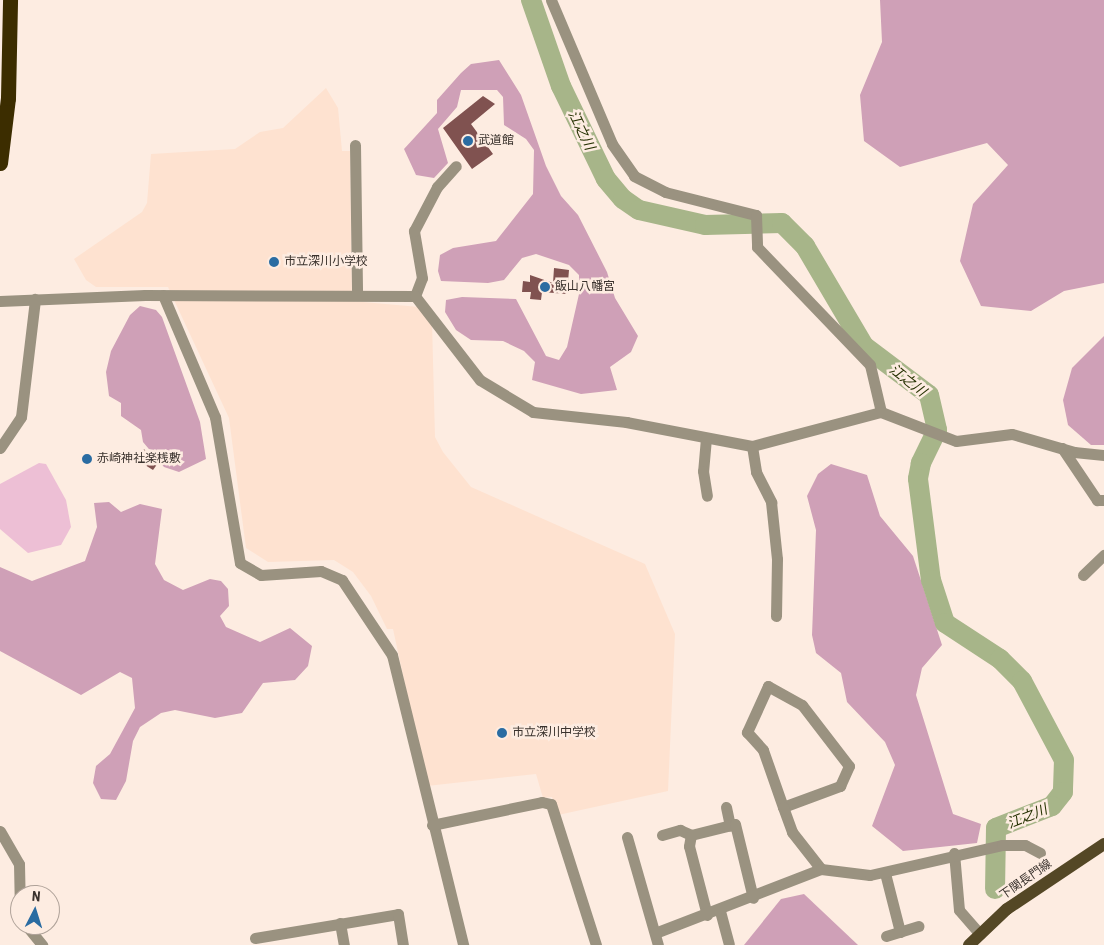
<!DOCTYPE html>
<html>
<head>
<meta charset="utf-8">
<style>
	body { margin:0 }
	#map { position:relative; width:1104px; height:945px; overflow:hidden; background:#fdece1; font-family:"Roboto Condensed","Noto Sans JP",sans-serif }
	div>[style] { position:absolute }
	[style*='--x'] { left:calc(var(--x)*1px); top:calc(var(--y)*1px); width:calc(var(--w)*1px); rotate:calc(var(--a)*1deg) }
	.built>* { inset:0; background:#fee2d0 }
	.green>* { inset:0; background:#edbfd5 }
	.forest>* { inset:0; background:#cfa0b7 }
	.river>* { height:20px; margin:-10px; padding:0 10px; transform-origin:10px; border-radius:10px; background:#a7b589 }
	.building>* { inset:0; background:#805250 }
	.minor>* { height:11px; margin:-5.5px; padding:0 5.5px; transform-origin:5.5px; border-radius:5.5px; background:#9a9280 }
	.major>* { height:12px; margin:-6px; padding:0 6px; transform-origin:6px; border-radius:6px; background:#544725 }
	.highway>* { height:15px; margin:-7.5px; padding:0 7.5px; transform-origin:7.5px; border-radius:7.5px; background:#3c2d00 }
	.dots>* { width:14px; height:14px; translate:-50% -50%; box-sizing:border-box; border:2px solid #fdece1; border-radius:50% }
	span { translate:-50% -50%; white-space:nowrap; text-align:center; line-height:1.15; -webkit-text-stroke:5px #fdece1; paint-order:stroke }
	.poi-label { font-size:12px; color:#3a322d }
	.left { translate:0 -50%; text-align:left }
	.street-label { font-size:12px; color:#3a322d }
	.water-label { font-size:14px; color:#253100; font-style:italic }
	.north { position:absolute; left:10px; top:885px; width:50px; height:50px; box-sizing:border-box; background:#fdece1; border:1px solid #afa299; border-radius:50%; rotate:5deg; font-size:14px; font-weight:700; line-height:20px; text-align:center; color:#3a322d }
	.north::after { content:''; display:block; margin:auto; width:18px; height:22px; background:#2a6ca2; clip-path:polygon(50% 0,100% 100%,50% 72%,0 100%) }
</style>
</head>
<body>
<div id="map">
	<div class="built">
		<div style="clip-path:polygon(326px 88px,338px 108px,342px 151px,350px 151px,352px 301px,419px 307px,432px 322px,435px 437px,443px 452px,471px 487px,645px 564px,675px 634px,668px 791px,558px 815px,552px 797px,543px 798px,536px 774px,427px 786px,393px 629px,387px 629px,371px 596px,353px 572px,334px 560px,268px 562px,246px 548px,229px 418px,168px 287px,96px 287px,86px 280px,74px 259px,142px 212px,147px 203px,151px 154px,235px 149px,260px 132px,283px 128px)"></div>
	</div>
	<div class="green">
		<div style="clip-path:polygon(39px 463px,46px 464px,66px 500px,71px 527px,61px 545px,28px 553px,0 529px,0 484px)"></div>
	</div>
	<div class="forest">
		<div style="clip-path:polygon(880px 0,1104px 0,1104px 283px,1064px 291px,1031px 311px,981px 306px,960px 261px,973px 204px,1008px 165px,987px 143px,900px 167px,864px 141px,860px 95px,882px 42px)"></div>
		<div style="clip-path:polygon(499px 60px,521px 95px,546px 166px,561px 196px,578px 215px,607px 272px,615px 298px,638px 336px,631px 352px,610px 367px,617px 390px,581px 394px,532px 380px,535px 362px,524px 351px,503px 341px,471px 340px,456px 330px,445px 312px,446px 300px,462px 297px,516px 299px,546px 356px,559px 360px,567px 347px,579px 294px,579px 275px,569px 265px,536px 254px,522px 258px,504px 280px,488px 283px,441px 281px,438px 271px,440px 255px,453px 248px,496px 241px,533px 194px,534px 150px,526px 139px,504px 125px,503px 97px,497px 90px,461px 90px,457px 107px,438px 129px,448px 163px,434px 178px,416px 175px,404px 149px,437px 113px,437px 100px,461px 73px,471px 64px)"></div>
		<div style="clip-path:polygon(140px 306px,156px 310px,162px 317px,200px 422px,206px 459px,179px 472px,164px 467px,143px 442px,141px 430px,121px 416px,121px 403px,109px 396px,106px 372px,111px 351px,130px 315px)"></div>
		<div style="clip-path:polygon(1104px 336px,1104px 445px,1091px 445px,1068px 425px,1063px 400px,1072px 368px)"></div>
		<div style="clip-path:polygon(831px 464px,867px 475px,880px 516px,913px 556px,942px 645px,922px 668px,916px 695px,953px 814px,981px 824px,977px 843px,903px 851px,872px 826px,895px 765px,885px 742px,847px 702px,841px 673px,816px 653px,812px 635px,816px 530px,807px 496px,818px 474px)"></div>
		<div style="clip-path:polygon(109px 502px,121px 512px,140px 504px,162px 509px,155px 564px,164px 580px,183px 590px,210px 579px,221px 581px,228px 589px,229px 606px,220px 616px,226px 627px,260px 642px,290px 628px,312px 646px,308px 666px,295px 680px,263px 683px,242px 713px,215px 718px,175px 710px,161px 713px,140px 727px,133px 741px,126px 781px,116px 800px,101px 799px,93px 783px,96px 766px,110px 754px,135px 708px,132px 678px,120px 672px,81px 695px,0 651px,0 567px,32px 581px,85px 561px,97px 527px,94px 503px)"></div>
		<div style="clip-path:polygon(804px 894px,858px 945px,744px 945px,781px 899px)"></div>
	</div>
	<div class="river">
		<div style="--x:531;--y:0;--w:91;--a:70.8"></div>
		<div style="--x:561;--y:86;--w:103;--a:64.2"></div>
		<div style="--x:606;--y:179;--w:26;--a:50"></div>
		<div style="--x:623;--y:199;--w:19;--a:35"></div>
		<div style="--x:639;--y:210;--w:68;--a:12.8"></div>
		<div style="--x:705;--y:225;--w:77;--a:-1.5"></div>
		<div style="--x:782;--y:223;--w:33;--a:45"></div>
		<div style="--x:805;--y:246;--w:116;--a:59.5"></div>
		<div style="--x:864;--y:346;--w:81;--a:37"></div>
		<div style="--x:929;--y:395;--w:36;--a:77"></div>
		<div style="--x:937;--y:430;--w:37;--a:116"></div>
		<div style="--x:921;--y:463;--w:16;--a:101"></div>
		<div style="--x:918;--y:479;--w:102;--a:82.7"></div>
		<div style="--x:931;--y:580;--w:45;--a:72"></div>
		<div style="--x:945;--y:623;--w:66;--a:33.2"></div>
		<div style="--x:1000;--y:659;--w:31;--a:45"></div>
		<div style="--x:1022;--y:681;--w:89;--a:62"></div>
		<div style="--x:1064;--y:760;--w:32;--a:92"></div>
		<div style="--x:1063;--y:792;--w:18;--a:128"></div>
		<div style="--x:1052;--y:806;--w:60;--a:158.6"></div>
		<div style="--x:996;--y:828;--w:61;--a:90.9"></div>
	</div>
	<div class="building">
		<div style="clip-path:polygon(483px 96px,495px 104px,471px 124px,493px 154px,472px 169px,443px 128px)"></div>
		<div style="clip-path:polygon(554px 268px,569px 270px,567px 294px,542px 292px,541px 300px,530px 299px,531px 292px,522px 292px,523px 281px,530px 282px,530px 275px,553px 283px)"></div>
		<div style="clip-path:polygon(144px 449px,158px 463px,153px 470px,137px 460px)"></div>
	</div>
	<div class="minor">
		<div style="--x:551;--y:0;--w:156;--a:67"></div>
		<div style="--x:612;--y:144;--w:39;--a:55"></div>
		<div style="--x:634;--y:176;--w:35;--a:27"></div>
		<div style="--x:665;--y:192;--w:94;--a:14.2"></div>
		<div style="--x:756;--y:215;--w:32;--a:88"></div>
		<div style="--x:757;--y:247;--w:163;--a:46.2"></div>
		<div style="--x:870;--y:365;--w:48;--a:76.8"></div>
		<div style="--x:355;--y:145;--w:149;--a:89.2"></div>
		<div style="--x:163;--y:295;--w:133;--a:66.9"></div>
		<div style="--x:215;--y:417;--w:148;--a:80.3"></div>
		<div style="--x:240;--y:563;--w:24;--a:30"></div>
		<div style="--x:261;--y:575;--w:60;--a:-3.8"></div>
		<div style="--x:321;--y:571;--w:23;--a:23"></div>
		<div style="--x:342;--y:580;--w:90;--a:56.3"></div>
		<div style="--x:392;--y:655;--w:299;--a:76.2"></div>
		<div style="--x:415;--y:296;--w:19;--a:-69"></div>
		<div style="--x:422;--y:278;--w:48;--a:-99.7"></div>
		<div style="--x:414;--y:231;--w:50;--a:-62.4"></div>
		<div style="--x:437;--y:187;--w:28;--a:-48"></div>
		<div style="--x:0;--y:301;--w:145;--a:-2.4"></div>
		<div style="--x:145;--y:295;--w:270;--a:0.2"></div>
		<div style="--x:415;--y:296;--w:106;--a:52.3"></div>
		<div style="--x:480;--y:380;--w:62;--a:31.1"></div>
		<div style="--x:533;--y:412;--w:94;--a:6.1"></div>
		<div style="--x:626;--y:422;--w:128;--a:10.8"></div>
		<div style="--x:752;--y:446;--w:133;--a:-14.8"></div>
		<div style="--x:881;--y:412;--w:80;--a:21.1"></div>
		<div style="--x:956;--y:441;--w:56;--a:-7.1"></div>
		<div style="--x:1012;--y:434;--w:65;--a:16.2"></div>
		<div style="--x:1074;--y:452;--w:30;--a:6"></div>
		<div style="--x:706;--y:438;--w:33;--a:95"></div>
		<div style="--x:703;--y:471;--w:25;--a:81"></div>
		<div style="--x:752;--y:446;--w:26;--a:81"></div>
		<div style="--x:756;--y:472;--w:34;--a:63"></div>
		<div style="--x:771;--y:502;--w:57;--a:84"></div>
		<div style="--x:777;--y:559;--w:57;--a:91"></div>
		<div style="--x:0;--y:448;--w:37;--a:-56"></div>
		<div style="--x:21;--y:417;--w:119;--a:-83.2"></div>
		<div style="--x:1062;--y:448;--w:63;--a:56.1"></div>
		<div style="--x:1097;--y:500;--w:7;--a:0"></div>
		<div style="--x:1083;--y:575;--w:29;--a:-44"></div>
		<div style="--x:726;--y:807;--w:19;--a:78"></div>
		<div style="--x:783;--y:807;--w:61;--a:-20.2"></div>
		<div style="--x:840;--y:786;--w:22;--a:-66"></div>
		<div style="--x:849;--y:766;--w:77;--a:-127.6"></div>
		<div style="--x:802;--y:705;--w:39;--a:-151"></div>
		<div style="--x:768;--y:686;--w:51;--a:114.5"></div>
		<div style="--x:747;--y:732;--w:24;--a:48"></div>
		<div style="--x:763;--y:750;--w:60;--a:70.7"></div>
		<div style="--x:783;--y:807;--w:27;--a:70"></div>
		<div style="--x:792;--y:832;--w:47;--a:51.9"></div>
		<div style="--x:432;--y:825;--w:112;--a:-11.8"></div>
		<div style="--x:542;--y:802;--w:9;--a:13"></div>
		<div style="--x:551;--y:804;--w:148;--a:72.3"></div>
		<div style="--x:0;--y:831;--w:38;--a:60"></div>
		<div style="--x:19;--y:864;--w:46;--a:88.8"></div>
		<div style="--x:662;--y:835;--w:19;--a:-16"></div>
		<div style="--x:680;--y:830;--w:12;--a:24"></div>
		<div style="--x:627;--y:837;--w:112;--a:74"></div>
		<div style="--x:954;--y:853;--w:57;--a:85"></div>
		<div style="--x:959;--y:910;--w:32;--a:49"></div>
		<div style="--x:885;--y:873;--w:61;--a:75.7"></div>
		<div style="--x:720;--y:911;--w:34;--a:75"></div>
		<div style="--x:707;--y:915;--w:71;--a:-104.6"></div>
		<div style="--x:689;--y:846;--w:11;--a:-80"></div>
		<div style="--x:691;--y:835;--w:45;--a:-14"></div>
		<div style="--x:735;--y:824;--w:76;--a:76.3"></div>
		<div style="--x:340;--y:923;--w:22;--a:80"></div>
		<div style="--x:26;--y:925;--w:26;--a:51"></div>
		<div style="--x:655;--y:933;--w:178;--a:-21.1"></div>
		<div style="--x:821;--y:869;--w:49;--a:7"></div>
		<div style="--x:870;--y:875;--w:135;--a:-12.8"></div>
		<div style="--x:1002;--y:845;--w:23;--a:0"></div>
		<div style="--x:1025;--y:845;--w:17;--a:28"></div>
		<div style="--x:886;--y:936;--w:34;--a:-17"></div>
		<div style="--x:255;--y:938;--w:145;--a:-9.5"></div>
		<div style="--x:398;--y:914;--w:31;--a:81"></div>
	</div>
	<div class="major">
		<div style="--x:969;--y:945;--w:52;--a:-43.5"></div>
		<div style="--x:1007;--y:909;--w:117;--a:-33.8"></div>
	</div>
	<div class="highway">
		<div style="--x:0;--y:163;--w:65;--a:-83"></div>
		<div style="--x:8;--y:98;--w:98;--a:-88.8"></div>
	</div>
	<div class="dots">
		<div style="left:468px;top:141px;background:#2a6ca2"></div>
		<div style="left:274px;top:262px;background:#2a6ca2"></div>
		<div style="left:545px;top:287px;background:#2a6ca2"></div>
		<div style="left:87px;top:459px;background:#2a6ca2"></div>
		<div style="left:502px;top:733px;background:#2a6ca2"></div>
	</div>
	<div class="poi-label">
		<span class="left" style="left:478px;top:141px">武道館</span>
		<span class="left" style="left:284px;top:262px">市立深川小学校</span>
		<span class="left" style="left:555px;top:287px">飯山八幡宮</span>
		<span class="left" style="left:97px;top:459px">赤崎神社楽桟敷</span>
		<span class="left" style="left:512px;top:733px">市立深川中学校</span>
	</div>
	<div class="street-label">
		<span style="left:1026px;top:880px;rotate:-35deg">下関長門線</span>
	</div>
	<div class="water-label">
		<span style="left:582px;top:130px;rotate:64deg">江之川</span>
		<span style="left:908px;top:380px;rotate:38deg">江之川</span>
		<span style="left:1027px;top:816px;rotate:-22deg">江之川</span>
	</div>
	<div class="north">N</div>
</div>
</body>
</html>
